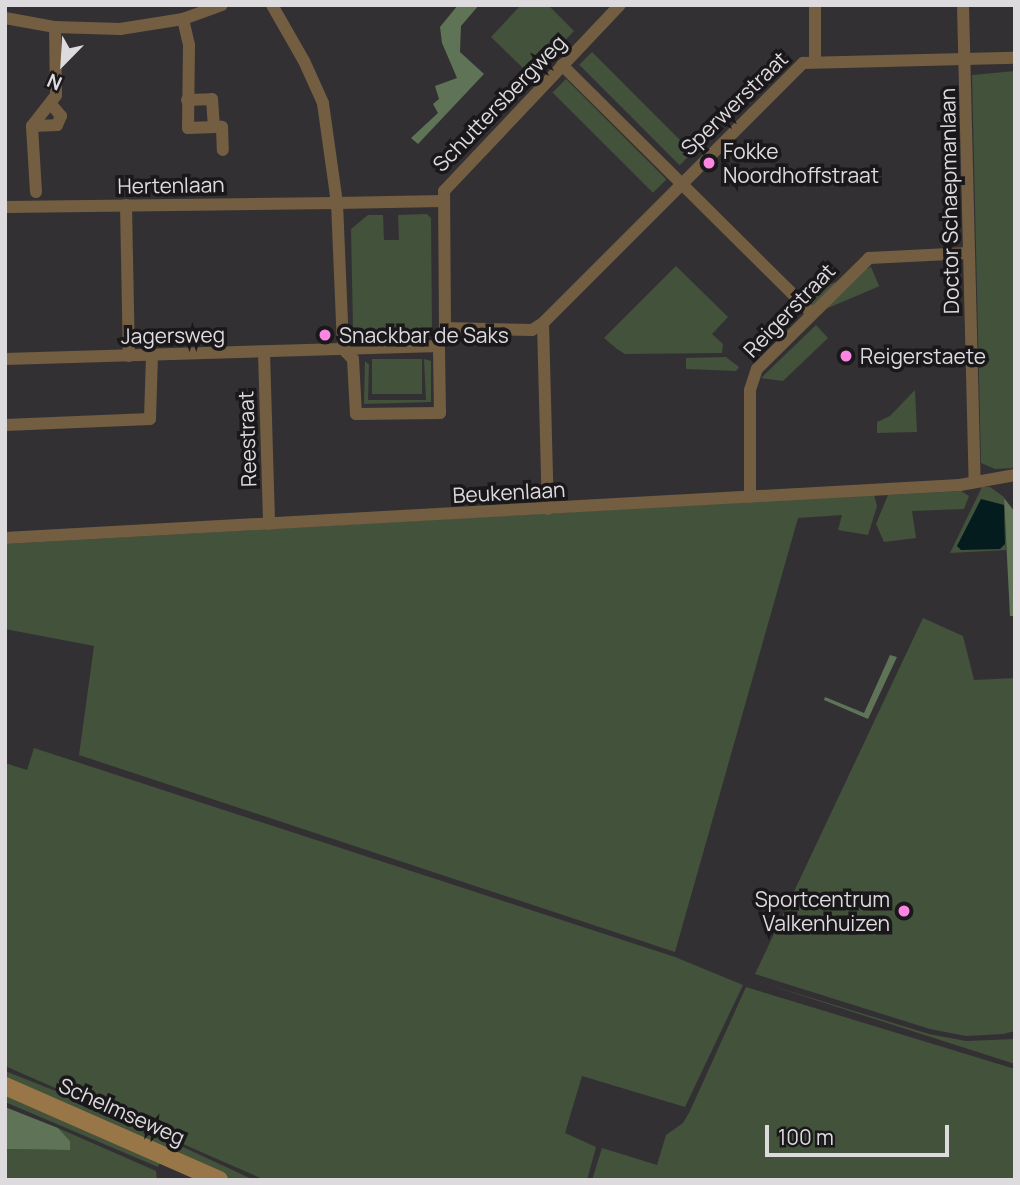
<!DOCTYPE html>
<html>
<head>
<meta charset="utf-8">
<style>
	body { margin:0 }
	#map { position:relative; width:1020px; height:1185px; overflow:hidden; background:#333034; font-family:Manrope,sans-serif }
	div>[style] { position:absolute }
	[style*='--x'] { left:calc(var(--x)*1px); top:calc(var(--y)*1px); width:calc(var(--w)*1px); rotate:calc(var(--a)*1deg) }
	.green>* { inset:0; background:#42523b; transform-origin:0 0 }
	.forest>* { inset:0; background:#5f7456 }
	.water>* { inset:0; background:#041c1d }
	.street>* { height:12px; margin:-6px; padding:0 6px; transform-origin:6px; border-radius:6px; background:#735e42 }
	.secondary>* { height:18px; margin:-9px; padding:0 9px; transform-origin:9px; border-radius:9px; background:#987648 }
	.dots>* { width:19px; height:19px; translate:-50% -50%; box-sizing:border-box; border:4px solid #1a181a; border-radius:50% }
	span { translate:-50% -50%; white-space:nowrap; text-align:center; line-height:1.15; -webkit-text-stroke:7px #1a181a; paint-order:stroke }
	.street-label { font-size:21px; color:#dddbdd }
	.poi-label { font-size:21px; color:#dddbdd }
	.left { translate:0 -50%; text-align:left }
	.right { translate:-100% -50%; text-align:right }
	.frame { position:absolute; inset:0; border:7px solid #dddbdd; pointer-events:none }
	.north { position:absolute; left:28px; top:28px; width:70px; height:70px; -webkit-text-stroke:5px #1a181a; paint-order:stroke; rotate:204deg; font-size:19px; font-weight:700; line-height:28px; text-align:center; color:#dddbdd }
	.north::after { content:''; display:block; margin:auto; width:24px; height:32px; background:#dddbdd; clip-path:polygon(50% 0,100% 100%,50% 72%,0 100%) }
	.scale { position:absolute; left:765px; top:1125px; width:184px; height:32px; box-sizing:border-box; border:4px solid #dddbdd; border-top:0; padding-left:9px; font-size:21px; line-height:24px; white-space:nowrap; color:#dddbdd; -webkit-text-stroke:5px #1a181a; paint-order:stroke }
</style>
</head>
<body>
<div id="map">
	<div class="green">
		<div style="clip-path:polygon(521px 5px,548px 5px,574px 31px,531px 76px,491px 37px)"></div>
		<div style="left:592px;top:52px;width:142px;height:18px;rotate:45deg"></div>
		<div style="clip-path:polygon(1015px 71px,1015px 468px,995px 469px,981px 463px,972px 75px)"></div>
		<div style="left:566px;top:79px;width:142px;height:19px;rotate:45deg"></div>
		<div style="clip-path:polygon(427px 214px,431px 218px,432px 330px,423px 335px,358px 335px,353px 328px,351px 229px,368px 215px,383px 215px,384px 240px,399px 240px,398px 215px)"></div>
		<div style="clip-path:polygon(676px 266px,728px 317px,712px 334px,723px 344px,722px 353px,625px 354px,617px 349px,604px 338px)"></div>
		<div style="left:871px;top:267px;width:21px;height:69px;rotate:67deg"></div>
		<div style="clip-path:polygon(816px 325px,828px 338px,783px 381px,761px 378px)"></div>
		<div style="clip-path:polygon(726px 357px,739px 367px,736px 371px,686px 369px,686px 358px)"></div>
		<div style="left:422px;top:359px;width:35px;height:50px;rotate:90deg"></div>
		<div style="clip-path:polygon(424px 359px,431px 361px,431px 402px,364px 404px,365px 361px,369px 365px,368px 400px,426px 400px)"></div>
		<div style="clip-path:polygon(915px 390px,917px 432px,877px 433px,877px 422px,890px 416px)"></div>
		<div style="clip-path:polygon(982px 487px,990px 487px,1004px 497px,1006px 550px,950px 553px)"></div>
		<div style="clip-path:polygon(961px 491px,969px 496px,964px 509px,912px 511px,916px 538px,884px 542px,876px 524px,888px 495px)"></div>
		<div style="clip-path:polygon(874px 495px,877px 506px,868px 535px,838px 530px,842px 515px,798px 518px,675px 952px,79px 755px,94px 646px,5px 629px,5px 544px)"></div>
		<div style="clip-path:polygon(923px 618px,963px 636px,974px 680px,1015px 678px,1015px 1031px,1003px 1034px,966px 1036px,930px 1029px,755px 974px)"></div>
		<div style="clip-path:polygon(34px 748px,675px 957px,743px 985px,685px 1107px,582px 1076px,565px 1133px,596px 1147px,587px 1180px,265px 1180px,5px 1066px,5px 763px,27px 770px)"></div>
		<div style="clip-path:polygon(750px 979px,929px 1034px,966px 1041px,1015px 1039px,1015px 1064px)"></div>
		<div style="clip-path:polygon(746px 987px,1015px 1069px,1015px 1180px,592px 1180px,602px 1148px,657px 1165px,666px 1135px,683px 1123px,690px 1111px)"></div>
		<div style="clip-path:polygon(5px 1071px,101px 1109px,254px 1180px,234px 1180px,5px 1080px)"></div>
		<div style="clip-path:polygon(5px 1094px,160px 1163px,158px 1167px,5px 1102px)"></div>
		<div style="clip-path:polygon(58px 1128px,156px 1171px,157px 1180px,5px 1180px,5px 1149px,70px 1150px,70px 1141px)"></div>
	</div>
	<div class="forest">
		<div style="clip-path:polygon(458px 5px,479px 5px,461px 26px,460px 52px,484px 74px,418px 144px,411px 138px,438px 113px,433px 104px,439px 99px,435px 86px,457px 78px,442px 43px,440px 27px)"></div>
		<div style="clip-path:polygon(1004px 498px,1015px 512px,1015px 616px,1010px 616px)"></div>
		<div style="clip-path:polygon(890px 655px,897px 657px,868px 719px,824px 700px,825px 697px,864px 713px)"></div>
		<div style="clip-path:polygon(5px 1107px,58px 1128px,70px 1141px,70px 1150px,5px 1149px)"></div>
	</div>
	<div class="water">
		<div style="clip-path:polygon(981px 499px,1004px 505px,1005px 544px,1000px 549px,961px 550px,957px 546px)"></div>
	</div>
	<div class="street">
		<div style="--x:815;--y:5;--w:54;--a:90"></div>
		<div style="--x:963;--y:5;--w:475;--a:88.6"></div>
		<div style="--x:5;--y:18;--w:51;--a:10.2"></div>
		<div style="--x:55;--y:27;--w:65;--a:1.8"></div>
		<div style="--x:120;--y:29;--w:64;--a:-9"></div>
		<div style="--x:183;--y:19;--w:41;--a:-19.7"></div>
		<div style="--x:183;--y:19;--w:27;--a:77"></div>
		<div style="--x:189;--y:45;--w:83;--a:90.7"></div>
		<div style="--x:188;--y:128;--w:34;--a:-2"></div>
		<div style="--x:222;--y:127;--w:23;--a:88"></div>
		<div style="--x:562;--y:65;--w:352;--a:44.8"></div>
		<div style="--x:187;--y:100;--w:25;--a:-2"></div>
		<div style="--x:212;--y:99;--w:28;--a:86"></div>
		<div style="--x:32;--y:126;--w:25;--a:-2"></div>
		<div style="--x:57;--y:125;--w:10;--a:-66"></div>
		<div style="--x:61;--y:116;--w:16;--a:-130"></div>
		<div style="--x:36;--y:192;--w:66;--a:-93.5"></div>
		<div style="--x:32;--y:126;--w:39;--a:-52"></div>
		<div style="--x:56;--y:95;--w:68;--a:-90.8"></div>
		<div style="--x:443;--y:201;--w:106;--a:178.9"></div>
		<div style="--x:337;--y:203;--w:146;--a:87.6"></div>
		<div style="--x:343;--y:349;--w:14;--a:45"></div>
		<div style="--x:353;--y:359;--w:55;--a:86.9"></div>
		<div style="--x:356;--y:414;--w:84;--a:-0.7"></div>
		<div style="--x:440;--y:413;--w:67;--a:-90.9"></div>
		<div style="--x:439;--y:346;--w:19;--a:-72"></div>
		<div style="--x:445;--y:328;--w:137;--a:-90.4"></div>
		<div style="--x:444;--y:191;--w:256;--a:-46.6"></div>
		<div style="--x:126;--y:205;--w:151;--a:88.9"></div>
		<div style="--x:5;--y:207;--w:332;--a:-0.7"></div>
		<div style="--x:337;--y:203;--w:101;--a:-98"></div>
		<div style="--x:323;--y:103;--w:46;--a:-114.3"></div>
		<div style="--x:304;--y:61;--w:64;--a:-119.7"></div>
		<div style="--x:543;--y:323;--w:186;--a:88.5"></div>
		<div style="--x:445;--y:328;--w:87;--a:1.3"></div>
		<div style="--x:532;--y:330;--w:13;--a:-32"></div>
		<div style="--x:543;--y:323;--w:368;--a:-45"></div>
		<div style="--x:803;--y:63;--w:212;--a:-1.4"></div>
		<div style="--x:264;--y:352;--w:172;--a:88.3"></div>
		<div style="--x:5;--y:359;--w:434;--a:-1.7"></div>
		<div style="--x:5;--y:425;--w:145;--a:-2.4"></div>
		<div style="--x:150;--y:419;--w:63;--a:-88.2"></div>
		<div style="--x:750;--y:497;--w:107;--a:-90"></div>
		<div style="--x:750;--y:390;--w:22;--a:-72"></div>
		<div style="--x:757;--y:369;--w:158;--a:-44.7"></div>
		<div style="--x:869;--y:258;--w:100;--a:-2.9"></div>
		<div style="--x:5;--y:538;--w:956;--a:-3.18"></div>
		<div style="--x:960;--y:485;--w:56;--a:-10.3"></div>
	</div>
	<div class="secondary">
		<div style="--x:5;--y:1086;--w:234;--a:23.7"></div>
	</div>
	<div class="dots">
		<div style="left:709px;top:163px;background:#fd86e3"></div>
		<div style="left:325px;top:335px;background:#fd86e3"></div>
		<div style="left:846px;top:356px;background:#fd86e3"></div>
		<div style="left:904px;top:911px;background:#fd86e3"></div>
	</div>
	<div class="street-label">
		<span style="left:499px;top:103px;rotate:-46deg">Schuttersbergweg</span>
		<span style="left:734px;top:103px;rotate:-44deg">Sperwerstraat</span>
		<span style="left:171px;top:185px;rotate:-1deg">Hertenlaan</span>
		<span style="left:949px;top:201px;rotate:-91deg">Doctor Schaepmanlaan</span>
		<span style="left:789px;top:310px;rotate:-46deg">Reigerstraat</span>
		<span style="left:173px;top:335px;rotate:-1deg">Jagersweg</span>
		<span style="left:247px;top:439px;rotate:-92deg">Reestraat</span>
		<span style="left:509px;top:492px;rotate:-3deg">Beukenlaan</span>
		<span style="left:122px;top:1111px;rotate:24deg">Schelmseweg</span>
	</div>
	<div class="poi-label">
		<span class="left" style="left:723px;top:163px">Fokke<br>Noordhoffstraat</span>
		<span class="left" style="left:339px;top:335px">Snackbar de Saks</span>
		<span class="left" style="left:860px;top:356px">Reigerstaete</span>
		<span class="right" style="left:890px;top:911px">Sportcentrum<br>Valkenhuizen</span>
	</div>
	<div class="frame"></div>
	<div class="north">N</div>
	<div class="scale">100 m</div>
</div>
</body>
</html>
